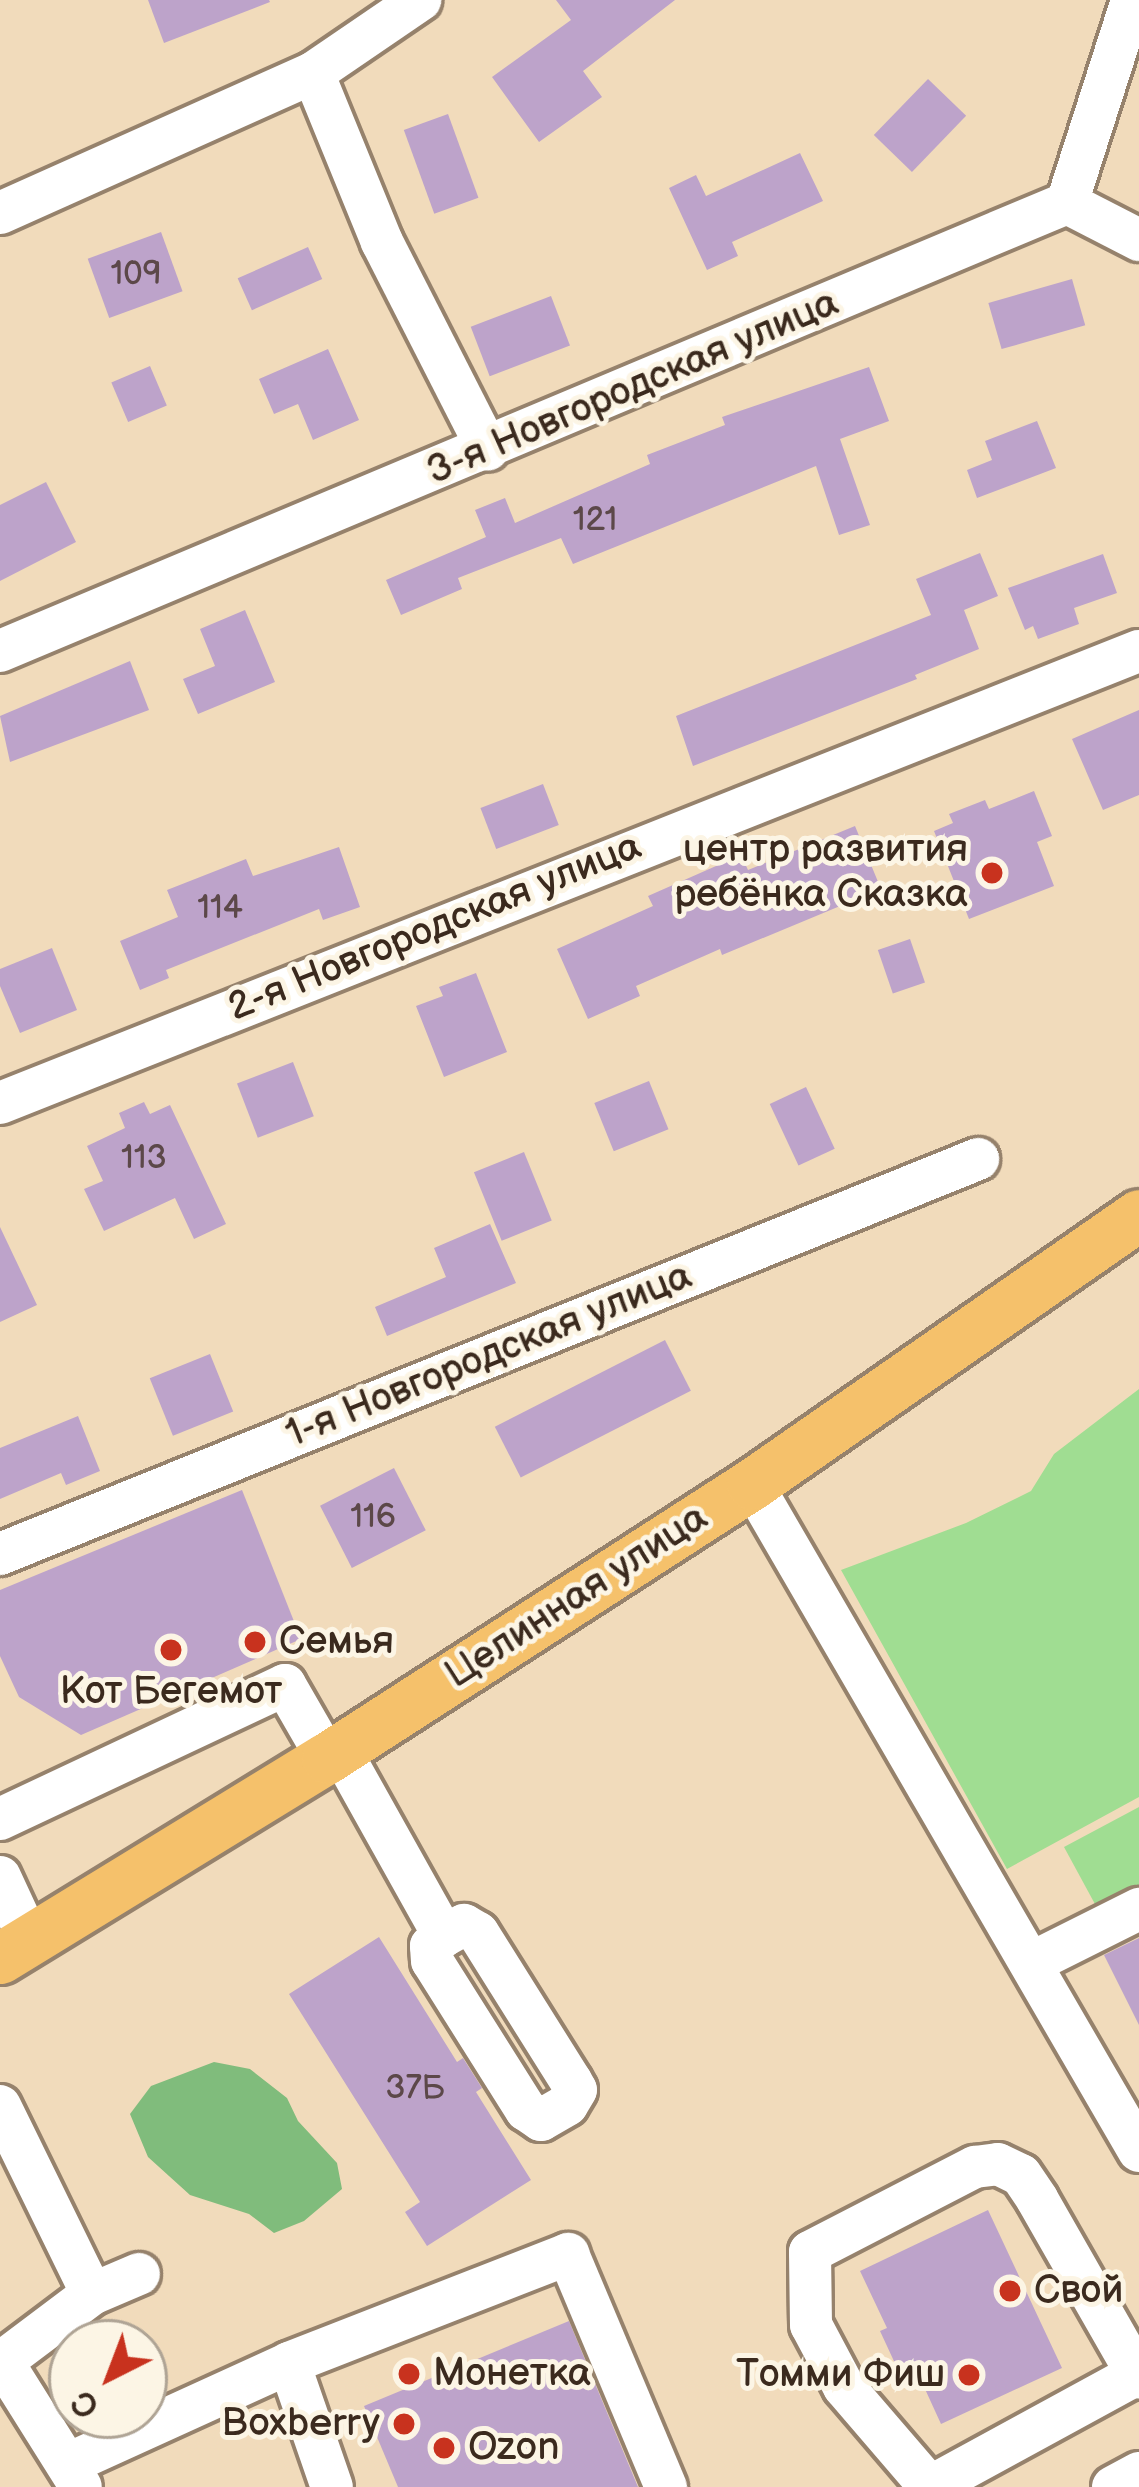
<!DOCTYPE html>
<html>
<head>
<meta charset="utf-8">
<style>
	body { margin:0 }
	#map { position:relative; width:1139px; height:2487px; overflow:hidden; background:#f1dbbb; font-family:"Balsamiq Sans",sans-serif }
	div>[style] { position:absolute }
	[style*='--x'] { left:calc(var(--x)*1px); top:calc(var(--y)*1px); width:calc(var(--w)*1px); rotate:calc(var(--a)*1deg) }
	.green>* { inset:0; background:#a0dd92 }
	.forest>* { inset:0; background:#80bc7c }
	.building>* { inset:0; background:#bda3ca; transform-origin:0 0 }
	.roads { filter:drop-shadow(3px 0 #96826c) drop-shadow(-3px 0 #96826c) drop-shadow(0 3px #96826c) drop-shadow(0 -3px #96826c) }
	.minor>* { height:42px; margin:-21px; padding:0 21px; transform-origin:21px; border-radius:21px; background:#fff }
	.major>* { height:51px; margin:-25.5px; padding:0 25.5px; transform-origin:25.5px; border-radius:25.5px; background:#f5c16b }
	.dots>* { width:33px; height:33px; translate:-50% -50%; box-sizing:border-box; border:6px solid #fcf5e5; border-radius:50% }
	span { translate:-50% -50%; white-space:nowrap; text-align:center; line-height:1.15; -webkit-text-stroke:10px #fcf5e5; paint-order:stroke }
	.number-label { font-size:33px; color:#5c4849 }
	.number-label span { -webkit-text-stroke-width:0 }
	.street-label { font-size:39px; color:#3b2a1e }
	.poi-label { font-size:39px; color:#3b2a1e }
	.right { translate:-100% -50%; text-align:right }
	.left { translate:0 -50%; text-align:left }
	.north { position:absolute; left:48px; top:2319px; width:120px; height:120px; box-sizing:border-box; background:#fcf5e5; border:3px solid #afa495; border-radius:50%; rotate:222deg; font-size:33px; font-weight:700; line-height:48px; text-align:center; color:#3b2a1e }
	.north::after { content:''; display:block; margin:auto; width:42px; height:54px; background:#c8321e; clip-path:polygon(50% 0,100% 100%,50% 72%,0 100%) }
</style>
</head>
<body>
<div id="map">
	<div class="green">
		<div style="clip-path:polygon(1139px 1389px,1139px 1797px,1007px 1869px,841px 1570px,966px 1523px,1031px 1491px,1054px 1454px)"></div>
		<div style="clip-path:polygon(1139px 1807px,1139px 1897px,1102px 1917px,1064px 1847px)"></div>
	</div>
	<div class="forest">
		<div style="clip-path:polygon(214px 2062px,250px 2069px,287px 2098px,298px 2121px,337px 2163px,342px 2189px,304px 2221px,274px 2233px,249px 2214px,190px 2195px,148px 2157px,130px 2114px,151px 2086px)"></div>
	</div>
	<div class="building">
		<div style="clip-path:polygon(148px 0,269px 0,270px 2px,164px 43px)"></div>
		<div style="clip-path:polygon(556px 0,675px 0,583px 71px,602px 97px,539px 142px,492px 77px,571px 20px)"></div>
		<div style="left:928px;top:79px;width:53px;height:78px;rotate:44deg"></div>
		<div style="left:448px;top:114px;width:89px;height:47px;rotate:70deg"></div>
		<div style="clip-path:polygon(800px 153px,823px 201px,732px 242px,738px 256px,707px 270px,669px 188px,696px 175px,706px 196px)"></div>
		<div style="left:161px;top:232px;width:63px;height:78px;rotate:70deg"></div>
		<div style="left:308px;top:247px;width:35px;height:77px;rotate:66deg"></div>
		<div style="left:1072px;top:279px;width:48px;height:87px;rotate:74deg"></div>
		<div style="left:551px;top:296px;width:53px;height:86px;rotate:69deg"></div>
		<div style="clip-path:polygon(328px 349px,359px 420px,313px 440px,298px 404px,274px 414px,259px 379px)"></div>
		<div style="left:150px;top:366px;width:43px;height:42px;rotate:67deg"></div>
		<div style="clip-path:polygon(869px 367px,889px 421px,840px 439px,870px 525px,839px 535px,816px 466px,573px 564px,561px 538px,458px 578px,462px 589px,401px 615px,386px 580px,486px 537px,475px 510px,505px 498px,515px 523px,650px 464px,647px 455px,725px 425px,722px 417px)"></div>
		<div style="clip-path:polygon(1037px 421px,1056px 468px,977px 498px,967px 470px,992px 460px,985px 441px)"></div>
		<div style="clip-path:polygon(46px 482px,76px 542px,0 581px,0 505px)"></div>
		<div style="clip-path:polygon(980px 553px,998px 596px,964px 610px,979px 649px,915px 675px,917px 679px,693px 766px,676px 716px,931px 615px,916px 579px)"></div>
		<div style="clip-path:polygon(1103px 554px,1117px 593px,1074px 608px,1079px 624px,1038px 639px,1033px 626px,1025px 630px,1008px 588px)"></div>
		<div style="clip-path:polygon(245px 610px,275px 682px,198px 714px,183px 679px,215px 666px,200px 629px)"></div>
		<div style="clip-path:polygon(130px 661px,149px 710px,10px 762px,0 716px)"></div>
		<div style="clip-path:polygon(1139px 710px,1139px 795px,1103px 810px,1072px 739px)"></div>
		<div style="left:543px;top:784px;width:44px;height:67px;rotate:69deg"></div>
		<div style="clip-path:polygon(1034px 791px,1052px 836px,1037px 842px,1054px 886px,969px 919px,934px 831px,953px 823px,949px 814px,985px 800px,989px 809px)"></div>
		<div style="clip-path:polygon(855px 826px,881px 889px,722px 955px,720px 949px,636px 986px,640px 996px,588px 1019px,557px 949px,653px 906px,648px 896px,741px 855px,748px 870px)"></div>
		<div style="clip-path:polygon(339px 847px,360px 907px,323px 920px,319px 909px,166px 970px,169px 978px,140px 990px,120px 941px,178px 917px,167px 890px,246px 859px,253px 876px)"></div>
		<div style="left:910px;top:939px;width:46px;height:34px;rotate:71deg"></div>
		<div style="clip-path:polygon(52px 948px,77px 1010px,20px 1033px,0 986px,0 969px)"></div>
		<div style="clip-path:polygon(476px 973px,507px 1052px,444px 1077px,416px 1006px,443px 996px,439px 987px)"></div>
		<div style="left:293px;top:1062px;width:58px;height:60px;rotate:69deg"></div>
		<div style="left:649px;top:1081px;width:52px;height:59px;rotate:68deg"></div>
		<div style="left:806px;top:1087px;width:68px;height:40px;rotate:65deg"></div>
		<div style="clip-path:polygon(144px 1102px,150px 1114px,170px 1105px,226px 1224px,194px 1239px,175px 1198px,104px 1231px,84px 1189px,103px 1181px,87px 1146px,125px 1128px,119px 1113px)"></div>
		<div style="left:524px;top:1152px;width:74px;height:54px;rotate:68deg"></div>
		<div style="clip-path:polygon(490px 1224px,516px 1283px,387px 1336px,375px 1307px,446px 1277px,434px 1248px)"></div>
		<div style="clip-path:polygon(0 1227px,37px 1305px,0 1322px)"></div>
		<div style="left:665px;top:1340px;width:57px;height:191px;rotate:63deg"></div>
		<div style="left:210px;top:1354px;width:62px;height:65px;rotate:68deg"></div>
		<div style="clip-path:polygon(78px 1416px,100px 1471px,66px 1485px,61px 1473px,0 1499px,0 1448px)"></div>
		<div style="left:394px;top:1468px;width:70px;height:83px;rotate:63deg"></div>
		<div style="clip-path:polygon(242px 1490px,301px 1639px,81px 1735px,19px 1697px,0 1656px,0 1590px)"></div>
		<div style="clip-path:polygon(379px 1937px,457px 2062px,463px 2058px,482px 2088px,476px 2092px,531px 2180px,427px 2246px,405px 2212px,420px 2202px,289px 1994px)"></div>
		<div style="clip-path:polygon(1139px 1938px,1139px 2025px,1104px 1955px)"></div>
		<div style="clip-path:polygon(988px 2210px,1062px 2368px,941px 2424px,914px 2365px,899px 2372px,880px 2331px,887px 2328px,860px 2271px)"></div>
		<div style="clip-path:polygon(569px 2321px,638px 2487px,398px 2487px,364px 2406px)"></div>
	</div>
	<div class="roads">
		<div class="minor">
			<div style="--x:313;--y:73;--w:183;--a:67.8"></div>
			<div style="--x:382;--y:242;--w:233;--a:63"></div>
			<div style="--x:1067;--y:203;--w:81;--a:27.2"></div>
			<div style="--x:0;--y:213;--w:343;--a:-24.1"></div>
			<div style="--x:313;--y:73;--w:130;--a:-34.3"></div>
			<div style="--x:0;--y:651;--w:1157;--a:-22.78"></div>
			<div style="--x:1067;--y:203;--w:213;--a:-72.2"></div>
			<div style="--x:0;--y:1103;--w:1225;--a:-21.65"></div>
			<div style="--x:752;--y:1484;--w:771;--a:59.88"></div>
			<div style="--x:0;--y:1554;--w:1055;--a:-21.99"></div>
			<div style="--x:340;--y:1750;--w:213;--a:60.8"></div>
			<div style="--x:444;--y:1936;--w:23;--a:-29"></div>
			<div style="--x:464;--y:1925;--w:16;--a:30"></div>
			<div style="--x:478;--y:1933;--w:175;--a:57.9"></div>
			<div style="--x:571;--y:2081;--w:10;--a:61"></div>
			<div style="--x:576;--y:2090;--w:17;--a:121"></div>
			<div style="--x:567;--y:2105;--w:30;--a:150"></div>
			<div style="--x:541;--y:2120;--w:18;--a:-146"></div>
			<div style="--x:526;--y:2110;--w:176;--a:-122.2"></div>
			<div style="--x:432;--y:1961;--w:15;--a:-94"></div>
			<div style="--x:431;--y:1946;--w:16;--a:-38"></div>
			<div style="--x:0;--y:1819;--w:315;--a:-25.2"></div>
			<div style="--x:285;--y:1685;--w:84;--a:60.1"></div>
			<div style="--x:0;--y:1877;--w:72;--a:65.2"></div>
			<div style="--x:1033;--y:1962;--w:119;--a:-26.6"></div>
			<div style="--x:0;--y:2106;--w:209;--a:63.9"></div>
			<div style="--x:0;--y:2358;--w:152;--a:57.9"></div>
			<div style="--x:3;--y:2361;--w:111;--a:-37"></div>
			<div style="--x:92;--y:2294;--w:51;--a:-23.1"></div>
			<div style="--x:289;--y:2363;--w:131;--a:70.9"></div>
			<div style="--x:1139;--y:2373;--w:2;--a:153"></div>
			<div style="--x:1137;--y:2374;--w:236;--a:151.4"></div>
			<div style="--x:930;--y:2487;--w:132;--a:-130.7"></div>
			<div style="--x:844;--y:2387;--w:70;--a:-118"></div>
			<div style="--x:811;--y:2325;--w:73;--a:-90.8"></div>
			<div style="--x:810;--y:2252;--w:186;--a:-27.3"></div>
			<div style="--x:975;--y:2167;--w:23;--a:-7"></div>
			<div style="--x:998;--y:2164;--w:25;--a:26"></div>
			<div style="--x:1021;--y:2175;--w:29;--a:56"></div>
			<div style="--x:1037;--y:2199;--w:202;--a:60.3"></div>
			<div style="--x:1137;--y:2374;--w:4;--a:63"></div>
			<div style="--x:70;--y:2463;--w:241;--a:-24.5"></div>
			<div style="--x:289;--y:2363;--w:300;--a:-21.3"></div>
			<div style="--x:568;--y:2254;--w:253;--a:67.2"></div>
			<div style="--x:1113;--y:2487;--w:30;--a:-28"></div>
		</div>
		<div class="major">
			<div style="--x:0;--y:1958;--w:383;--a:-31.5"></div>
			<div style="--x:327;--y:1758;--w:506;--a:-32.81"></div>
			<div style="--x:752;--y:1484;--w:471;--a:-34.8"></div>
		</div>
	</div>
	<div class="dots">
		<div style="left:992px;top:873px;background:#c8321e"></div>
		<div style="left:255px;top:1642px;background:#c8321e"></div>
		<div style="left:171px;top:1650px;background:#c8321e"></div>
		<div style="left:1010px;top:2291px;background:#c8321e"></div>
		<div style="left:409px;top:2374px;background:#c8321e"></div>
		<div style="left:969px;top:2375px;background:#c8321e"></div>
		<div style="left:404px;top:2424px;background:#c8321e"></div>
		<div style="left:444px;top:2448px;background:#c8321e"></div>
	</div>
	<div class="number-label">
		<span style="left:136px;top:275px">109</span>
		<span style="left:595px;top:521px">121</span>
		<span style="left:220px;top:909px">114</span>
		<span style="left:144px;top:1159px">113</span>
		<span style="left:373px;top:1518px">116</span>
		<span style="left:415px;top:2089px">37Б</span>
	</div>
	<div class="street-label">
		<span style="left:633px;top:388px;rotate:-23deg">3-я Новгородская улица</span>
		<span style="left:435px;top:928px;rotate:-22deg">2-я Новгородская улица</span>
		<span style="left:489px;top:1356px;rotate:-22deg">1-я Новгородская улица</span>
		<span style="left:577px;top:1597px;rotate:-33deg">Целинная улица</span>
	</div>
	<div class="poi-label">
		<span class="right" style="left:968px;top:873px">центр развития<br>ребёнка Сказка</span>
		<span class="left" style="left:279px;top:1642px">Семья</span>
		<span style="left:171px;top:1692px">Кот Бегемот</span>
		<span class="left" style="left:1034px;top:2291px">Свой</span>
		<span class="left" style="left:433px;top:2374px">Монетка</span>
		<span class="right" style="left:945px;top:2375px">Томми Фиш</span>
		<span class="right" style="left:380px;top:2424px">Boxberry</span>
		<span class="left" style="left:468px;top:2448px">Ozon</span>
	</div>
	<div class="north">С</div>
</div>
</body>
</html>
